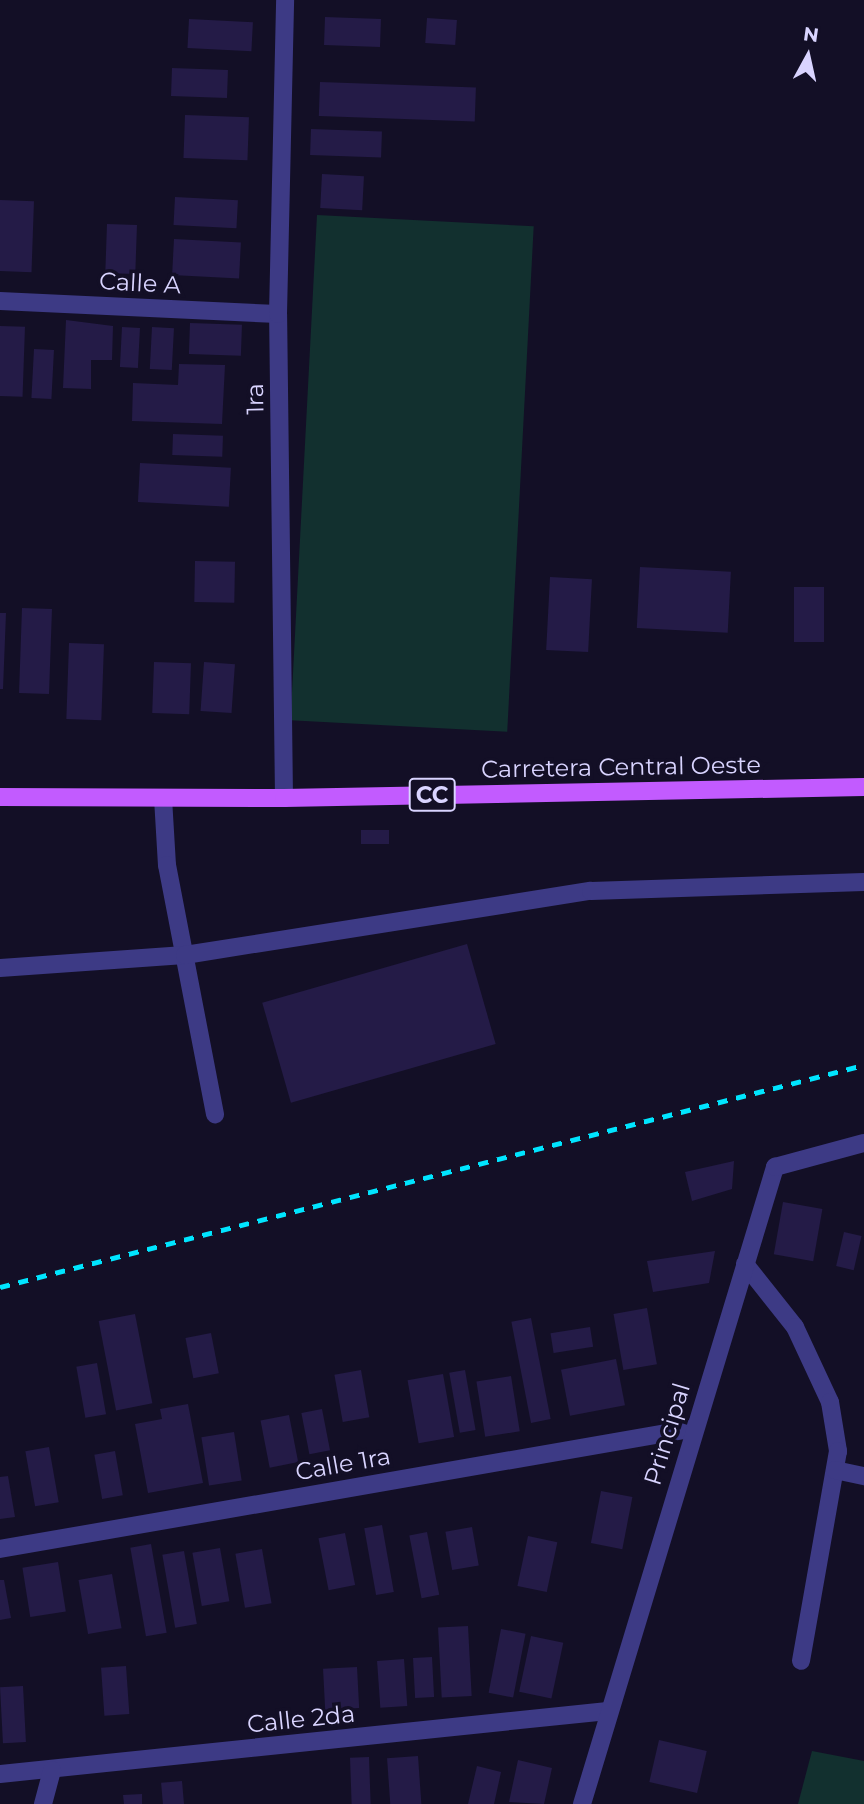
<!DOCTYPE html>
<html>
<head>
<meta charset="utf-8">
<style>
	body { margin:0 }
	#map { position:relative; width:864px; height:1804px; overflow:hidden; background:#130f26; font-family:Montserrat,sans-serif }
	div>[style] { position:absolute }
	[style*='--x'] { left:calc(var(--x)*1px); top:calc(var(--y)*1px); width:calc(var(--w)*1px); rotate:calc(var(--a)*1deg) }
	.green>* { inset:0; background:#12302f; transform-origin:0 0 }
	.building>* { inset:0; background:#241b47; transform-origin:0 0 }
	.minor>* { height:18px; margin:-9px; padding:0 9px; transform-origin:9px; border-radius:9px; background:#3d3a85 }
	.major>* { height:18px; margin:-9px; padding:0 9px; transform-origin:9px; border-radius:9px; background:#c25bff }
	.rail>* { height:5px; margin-top:-2.5px; transform-origin:0; background:repeating-linear-gradient(90deg,#00e5ff 0 10px,transparent 0 19px) }
	span { translate:-50% -50%; white-space:nowrap; text-align:center; line-height:1.15; -webkit-text-stroke:7px #130f26; paint-order:stroke }
	.shield-label span { padding:2px 5px; background:#130f26; border:2px solid; border-radius:5px; -webkit-text-stroke-width:0 }
	.shield-label { font-size:23px; color:#d9d4ff; font-weight:700 }
	.street-label { font-size:24px; color:#d9d4ff }
	.north { position:absolute; left:773px; top:21px; width:70px; height:70px; -webkit-text-stroke:5px #130f26; paint-order:stroke; rotate:8deg; font-size:19px; font-weight:700; line-height:28px; text-align:center; color:#d9d4ff }
	.north::after { content:''; display:block; margin:auto; width:24px; height:32px; background:#d9d4ff; clip-path:polygon(50% 0,100% 100%,50% 72%,0 100%) }
</style>
</head>
<body>
<div id="map">
	<div class="green">
		<div style="left:317px;top:215px;width:217px;height:506px;rotate:3deg"></div>
		<div style="clip-path:polygon(812px 1751px,864px 1761px,864px 1804px,798px 1804px)"></div>
	</div>
	<div class="building">
		<div style="left:325px;top:17px;width:56px;height:28px;rotate:2deg"></div>
		<div style="left:427px;top:18px;width:30px;height:25px;rotate:4deg"></div>
		<div style="left:189px;top:19px;width:64px;height:29px;rotate:3deg"></div>
		<div style="left:172px;top:68px;width:56px;height:28px;rotate:2deg"></div>
		<div style="left:320px;top:82px;width:156px;height:34px;rotate:2deg"></div>
		<div style="left:185px;top:115px;width:64px;height:43px;rotate:2deg"></div>
		<div style="left:311px;top:129px;width:71px;height:26px;rotate:2deg"></div>
		<div style="left:322px;top:174px;width:42px;height:34px;rotate:3deg"></div>
		<div style="left:175px;top:197px;width:63px;height:28px;rotate:3deg"></div>
		<div style="left:0;top:200px;width:34px;height:71px;rotate:2deg"></div>
		<div style="left:107px;top:224px;width:30px;height:49px;rotate:2deg"></div>
		<div style="left:174px;top:239px;width:67px;height:36px;rotate:3deg"></div>
		<div style="clip-path:polygon(66px 320px,113px 326px,112px 360px,91px 360px,91px 389px,63px 388px)"></div>
		<div style="left:190px;top:323px;width:52px;height:31px;rotate:2deg"></div>
		<div style="left:0;top:326px;width:25px;height:70px;rotate:2deg"></div>
		<div style="left:122px;top:327px;width:18px;height:40px;rotate:3deg"></div>
		<div style="left:152px;top:327px;width:22px;height:42px;rotate:3deg"></div>
		<div style="left:34px;top:349px;width:20px;height:49px;rotate:3deg"></div>
		<div style="clip-path:polygon(179px 364px,225px 365px,222px 424px,132px 421px,133px 383px,178px 385px)"></div>
		<div style="left:173px;top:434px;width:50px;height:21px;rotate:2deg"></div>
		<div style="left:140px;top:463px;width:91px;height:39px;rotate:3deg"></div>
		<div style="left:195px;top:561px;width:40px;height:41px;rotate:1deg"></div>
		<div style="left:640px;top:567px;width:91px;height:61px;rotate:3deg"></div>
		<div style="left:550px;top:577px;width:42px;height:73px;rotate:3deg"></div>
		<div style="left:794px;top:587px;width:30px;height:55px"></div>
		<div style="left:22px;top:608px;width:30px;height:85px;rotate:2deg"></div>
		<div style="clip-path:polygon(0 613px,6px 613px,3px 689px,0 689px)"></div>
		<div style="left:69px;top:643px;width:35px;height:76px;rotate:2deg"></div>
		<div style="left:154px;top:662px;width:37px;height:51px;rotate:2deg"></div>
		<div style="left:204px;top:662px;width:31px;height:49px;rotate:4deg"></div>
		<div style="left:389px;top:830px;width:14px;height:28px;rotate:90deg"></div>
		<div style="left:467px;top:944px;width:104px;height:213px;rotate:74deg"></div>
		<div style="clip-path:polygon(734px 1161px,732px 1189px,692px 1201px,685px 1172px)"></div>
		<div style="left:783px;top:1202px;width:40px;height:53px;rotate:10deg"></div>
		<div style="left:844px;top:1232px;width:18px;height:35px;rotate:13deg"></div>
		<div style="clip-path:polygon(715px 1251px,709px 1283px,653px 1292px,647px 1261px)"></div>
		<div style="left:647px;top:1308px;width:57px;height:34px;rotate:80deg"></div>
		<div style="left:135px;top:1314px;width:91px;height:37px;rotate:79deg"></div>
		<div style="left:531px;top:1318px;width:103px;height:20px;rotate:79deg"></div>
		<div style="left:590px;top:1327px;width:20px;height:40px;rotate:81deg"></div>
		<div style="left:211px;top:1333px;width:41px;height:26px;rotate:79deg"></div>
		<div style="left:616px;top:1359px;width:47px;height:56px;rotate:79deg"></div>
		<div style="left:97px;top:1363px;width:52px;height:21px;rotate:80deg"></div>
		<div style="left:361px;top:1370px;width:48px;height:27px;rotate:80deg"></div>
		<div style="left:465px;top:1370px;width:61px;height:16px;rotate:80deg"></div>
		<div style="left:443px;top:1374px;width:64px;height:36px;rotate:80deg"></div>
		<div style="left:511px;top:1376px;width:56px;height:35px;rotate:81deg"></div>
		<div style="clip-path:polygon(188px 1404px,203px 1483px,148px 1493px,135px 1424px,162px 1419px,160px 1409px)"></div>
		<div style="left:322px;top:1409px;width:42px;height:21px;rotate:79deg"></div>
		<div style="left:289px;top:1415px;width:48px;height:29px;rotate:79deg"></div>
		<div style="left:234px;top:1432px;width:49px;height:33px;rotate:81deg"></div>
		<div style="left:49px;top:1447px;width:56px;height:24px;rotate:80deg"></div>
		<div style="left:115px;top:1451px;width:45px;height:21px;rotate:80deg"></div>
		<div style="clip-path:polygon(8px 1476px,15px 1517px,0 1519px,0 1477px)"></div>
		<div style="left:601px;top:1491px;width:32px;height:53px;rotate:11deg"></div>
		<div style="left:382px;top:1525px;width:68px;height:18px;rotate:80deg"></div>
		<div style="left:472px;top:1527px;width:39px;height:27px;rotate:80deg"></div>
		<div style="left:427px;top:1532px;width:64px;height:18px;rotate:79deg"></div>
		<div style="left:345px;top:1533px;width:53px;height:27px;rotate:79deg"></div>
		<div style="left:528px;top:1536px;width:30px;height:51px;rotate:12deg"></div>
		<div style="left:151px;top:1544px;width:90px;height:21px;rotate:80deg"></div>
		<div style="left:220px;top:1548px;width:54px;height:28px;rotate:80deg"></div>
		<div style="left:262px;top:1549px;width:55px;height:27px;rotate:80deg"></div>
		<div style="left:184px;top:1551px;width:74px;height:22px;rotate:80deg"></div>
		<div style="left:58px;top:1562px;width:50px;height:36px;rotate:81deg"></div>
		<div style="left:112px;top:1574px;width:55px;height:34px;rotate:80deg"></div>
		<div style="clip-path:polygon(0 1580px,4px 1580px,11px 1618px,0 1620px)"></div>
		<div style="left:468px;top:1626px;width:70px;height:30px;rotate:87deg"></div>
		<div style="left:501px;top:1629px;width:25px;height:65px;rotate:11deg"></div>
		<div style="left:531px;top:1636px;width:33px;height:57px;rotate:12deg"></div>
		<div style="left:432px;top:1657px;width:40px;height:19px;rotate:87deg"></div>
		<div style="left:404px;top:1659px;width:47px;height:27px;rotate:86deg"></div>
		<div style="left:126px;top:1666px;width:48px;height:25px;rotate:86deg"></div>
		<div style="left:357px;top:1667px;width:41px;height:34px;rotate:87deg"></div>
		<div style="left:23px;top:1686px;width:56px;height:23px;rotate:87deg"></div>
		<div style="left:659px;top:1740px;width:49px;height:43px;rotate:13deg"></div>
		<div style="left:418px;top:1756px;width:48px;height:31px;rotate:86deg"></div>
		<div style="left:369px;top:1757px;width:47px;height:19px;rotate:88deg"></div>
		<div style="clip-path:polygon(518px 1760px,552px 1768px,544px 1804px,509px 1802px)"></div>
		<div style="clip-path:polygon(477px 1766px,501px 1772px,494px 1804px,468px 1804px)"></div>
		<div style="left:182px;top:1781px;width:23px;height:21px;rotate:85deg"></div>
		<div style="clip-path:polygon(142px 1794px,142px 1804px,124px 1804px,123px 1795px)"></div>
	</div>
	<div class="minor">
		<div style="--x:0;--y:301;--w:278;--a:2.7"></div>
		<div style="--x:163;--y:798;--w:67;--a:86.6"></div>
		<div style="--x:167;--y:865;--w:254;--a:79.1"></div>
		<div style="--x:284;--y:798;--w:484;--a:-90.7"></div>
		<div style="--x:278;--y:314;--w:314;--a:-88.7"></div>
		<div style="--x:0;--y:968;--w:185;--a:-4"></div>
		<div style="--x:185;--y:955;--w:411;--a:-9"></div>
		<div style="--x:591;--y:891;--w:273;--a:-1.9"></div>
		<div style="--x:745;--y:1264;--w:80;--a:51.6"></div>
		<div style="--x:795;--y:1327;--w:83;--a:65"></div>
		<div style="--x:830;--y:1402;--w:50;--a:80.7"></div>
		<div style="--x:838;--y:1451;--w:213;--a:100"></div>
		<div style="--x:835;--y:1470;--w:30;--a:12"></div>
		<div style="--x:0;--y:1549;--w:705;--a:-9.88"></div>
		<div style="--x:0;--y:1774;--w:611;--a:-5.92"></div>
		<div style="--x:43;--y:1804;--w:35;--a:-75"></div>
		<div style="--x:582;--y:1804;--w:666;--a:-73.14"></div>
		<div style="--x:775;--y:1167;--w:92;--a:-15.1"></div>
	</div>
	<div class="major">
		<div style="--x:0;--y:797;--w:284;--a:0.2"></div>
		<div style="--x:284;--y:798;--w:580;--a:-1.09"></div>
	</div>
	<div class="rail">
		<div style="--x:0;--y:1287;--w:892;--a:-14.41"></div>
	</div>
	<div class="shield-label">
		<span style="left:432px;top:795px">CC</span>
	</div>
	<div class="street-label">
		<span style="left:140px;top:283px;rotate:3deg">Calle A</span>
		<span style="left:255px;top:399px;rotate:-91deg">1ra</span>
		<span style="left:621px;top:767px;rotate:-1deg">Carretera Central Oeste</span>
		<span style="left:667px;top:1434px;rotate:-73deg">Principal</span>
		<span style="left:343px;top:1464px;rotate:-10deg">Calle 1ra</span>
		<span style="left:301px;top:1719px;rotate:-6deg">Calle 2da</span>
	</div>
	<div class="north">N</div>
</div>
</body>
</html>
